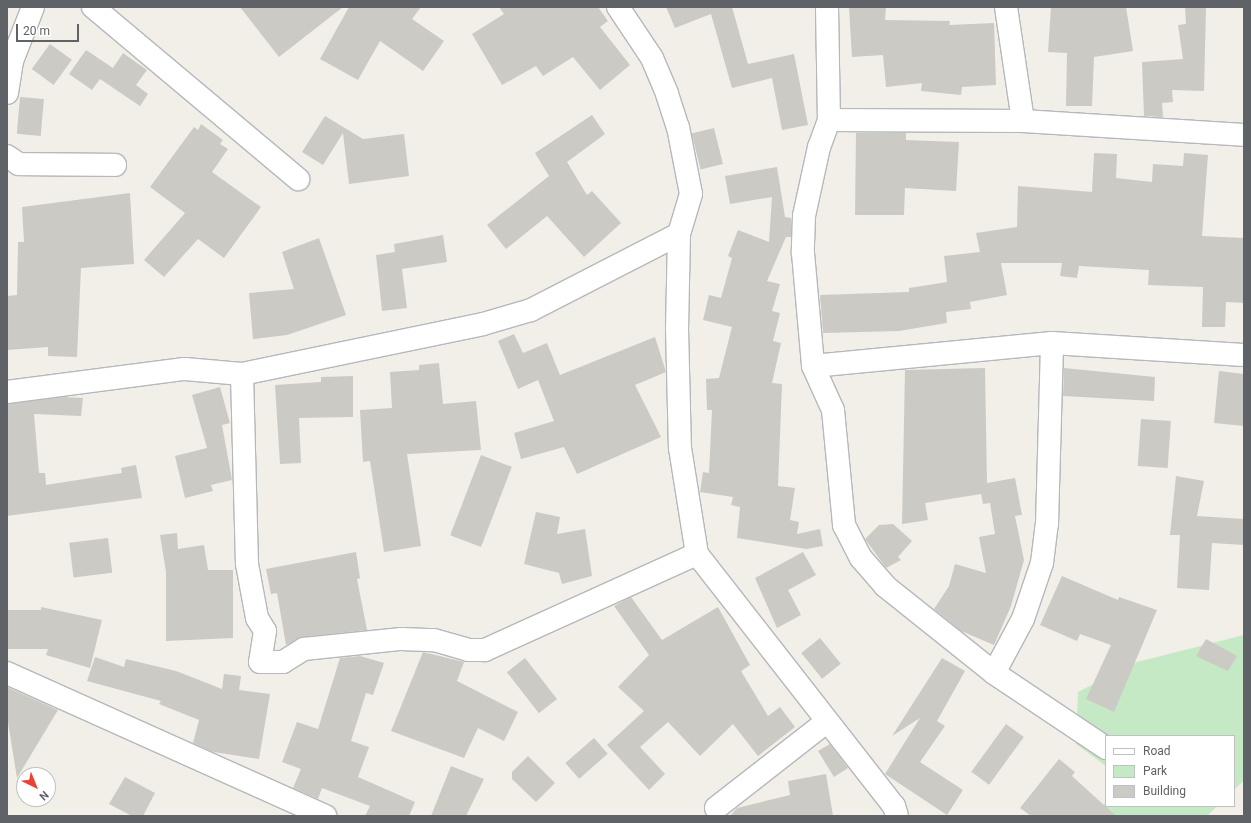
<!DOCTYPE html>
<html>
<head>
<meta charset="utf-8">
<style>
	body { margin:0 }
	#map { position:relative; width:1251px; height:823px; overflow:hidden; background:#f1efe8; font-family:Roboto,sans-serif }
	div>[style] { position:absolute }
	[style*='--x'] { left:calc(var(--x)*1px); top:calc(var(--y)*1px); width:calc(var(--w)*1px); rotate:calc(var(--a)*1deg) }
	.green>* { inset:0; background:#c5e8c5 }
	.building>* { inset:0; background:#cccac5; transform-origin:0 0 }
	.roads { filter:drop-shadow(1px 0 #b5b8bc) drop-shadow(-1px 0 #b5b8bc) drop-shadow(0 1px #b5b8bc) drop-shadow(0 -1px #b5b8bc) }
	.minor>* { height:22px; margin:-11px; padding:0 11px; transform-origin:11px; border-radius:11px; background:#fff }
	span { translate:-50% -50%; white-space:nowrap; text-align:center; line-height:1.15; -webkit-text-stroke:4px #fff; paint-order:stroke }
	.frame { position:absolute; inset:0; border:8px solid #5f6368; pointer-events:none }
	.legend { position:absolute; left:1105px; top:735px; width:130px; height:72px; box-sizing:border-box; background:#fff; border:1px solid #bfc1c3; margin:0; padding:5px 7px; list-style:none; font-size:12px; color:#5f6368 }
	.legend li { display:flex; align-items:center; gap:8px; height:20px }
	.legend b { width:20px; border:1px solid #bfc1c3 }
	.north { position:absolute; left:16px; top:767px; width:40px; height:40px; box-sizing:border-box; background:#fff; border:1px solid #bfc1c3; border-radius:50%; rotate:137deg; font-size:11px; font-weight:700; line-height:16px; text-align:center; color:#5f6368 }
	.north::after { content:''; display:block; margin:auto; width:14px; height:18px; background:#ea4335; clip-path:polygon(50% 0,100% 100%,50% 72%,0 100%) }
	.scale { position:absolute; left:16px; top:24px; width:63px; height:18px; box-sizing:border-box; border:2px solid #5f6368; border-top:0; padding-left:5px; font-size:12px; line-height:14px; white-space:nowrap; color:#5f6368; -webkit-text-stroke:3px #fff; paint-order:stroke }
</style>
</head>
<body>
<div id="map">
	<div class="green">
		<div style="clip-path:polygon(1244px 635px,1244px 780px,1234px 790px,1234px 736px,1106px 736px,1106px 766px,1076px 744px,1078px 692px,1137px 662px)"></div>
		<div style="clip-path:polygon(1106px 802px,1106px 806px,1217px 806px,1207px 816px,1095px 816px)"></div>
	</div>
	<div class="building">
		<div style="clip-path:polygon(240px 7px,343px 7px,279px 57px)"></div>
		<div style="clip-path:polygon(349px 7px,421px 7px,412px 19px,444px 41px,423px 71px,380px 41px,358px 80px,320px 59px)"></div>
		<div style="clip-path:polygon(499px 7px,598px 7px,608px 21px,600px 27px,630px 65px,600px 90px,573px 57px,543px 76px,536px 66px,502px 85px,472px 34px,504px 14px)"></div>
		<div style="clip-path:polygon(666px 7px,732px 7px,748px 64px,794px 54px,808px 125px,782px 130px,772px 78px,732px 88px,711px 14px,675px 28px)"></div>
		<div style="clip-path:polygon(849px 7px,886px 7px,885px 20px,950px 21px,949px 25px,994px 23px,996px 85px,962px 87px,961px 95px,921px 91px,922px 83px,886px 87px,883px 55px,852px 57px)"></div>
		<div style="clip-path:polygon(1051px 7px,1126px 7px,1133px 51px,1094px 57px,1092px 106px,1066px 106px,1067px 53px,1048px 52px)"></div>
		<div style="clip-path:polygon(1185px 7px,1206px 7px,1204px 91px,1172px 90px,1173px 102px,1162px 103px,1163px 117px,1144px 116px,1142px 62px,1183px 59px,1178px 25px,1186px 24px)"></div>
		<div style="left:50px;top:44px;width:27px;height:31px;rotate:36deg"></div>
		<div style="clip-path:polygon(86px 50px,113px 68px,123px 53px,147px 70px,136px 85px,148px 94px,140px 106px,100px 79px,92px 90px,69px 74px)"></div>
		<div style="left:20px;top:97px;width:24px;height:37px;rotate:5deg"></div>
		<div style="clip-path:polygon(592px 115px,605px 134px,567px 162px,587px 195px,592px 191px,621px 223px,584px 257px,547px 216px,506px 249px,487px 225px,549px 176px,535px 153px)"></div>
		<div style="clip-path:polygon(325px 116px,363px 139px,404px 134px,409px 176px,349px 184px,343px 133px,323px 165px,302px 152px)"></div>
		<div style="clip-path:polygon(201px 124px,223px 140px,220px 144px,228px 149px,212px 172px,261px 207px,224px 258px,198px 239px,164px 277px,144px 260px,185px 213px,150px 187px,194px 127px,198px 130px)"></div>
		<div style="left:714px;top:128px;width:37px;height:23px;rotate:76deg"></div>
		<div style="clip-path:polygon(856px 133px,906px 133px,906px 140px,959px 142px,956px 191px,905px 188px,904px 215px,855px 215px)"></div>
		<div style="clip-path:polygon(1094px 153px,1117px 154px,1116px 178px,1152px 182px,1153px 164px,1183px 166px,1184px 153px,1208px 155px,1202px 236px,1244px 238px,1244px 303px,1226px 302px,1225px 327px,1202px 327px,1203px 287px,1148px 285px,1149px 270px,1079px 266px,1077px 278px,1060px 276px,1062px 263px,1001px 263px,1007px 295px,970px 302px,971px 309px,946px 312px,947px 323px,899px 331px,823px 333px,820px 295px,909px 292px,909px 288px,947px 282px,944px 256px,980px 252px,976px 233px,1017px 227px,1018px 186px,1092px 192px)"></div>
		<div style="clip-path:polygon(777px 167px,785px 217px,791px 218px,791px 237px,786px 237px,767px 281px,780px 284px,772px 311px,780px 313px,773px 341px,781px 343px,772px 383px,782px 384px,778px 486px,795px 488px,790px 520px,799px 522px,797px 534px,820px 529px,823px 546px,806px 549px,737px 538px,740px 507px,731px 505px,733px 497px,700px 492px,703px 472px,709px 473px,712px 410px,707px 410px,706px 379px,719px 378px,732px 327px,703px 320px,709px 295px,721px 298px,732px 258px,728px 256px,738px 230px,769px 242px,772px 197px,730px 204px,725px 176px)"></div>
		<div style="clip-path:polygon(130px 193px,134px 264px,81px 268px,77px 357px,48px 356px,48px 347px,7px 350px,7px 296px,17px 295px,18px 242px,24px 242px,22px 207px)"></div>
		<div style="clip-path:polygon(443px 235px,447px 262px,402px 269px,407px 308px,382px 311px,376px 255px,395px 252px,394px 244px)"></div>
		<div style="clip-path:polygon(319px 238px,346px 315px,287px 335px,253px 339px,249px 293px,294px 289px,282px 252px)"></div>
		<div style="clip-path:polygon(514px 334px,523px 353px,547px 343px,560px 375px,655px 337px,666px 372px,635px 385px,661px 437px,577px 474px,564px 447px,521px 459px,514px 433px,554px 421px,538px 380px,518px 389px,498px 341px)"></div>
		<div style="clip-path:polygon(439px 363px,443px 404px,476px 401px,481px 450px,407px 454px,421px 546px,384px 552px,370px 461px,363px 462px,360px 410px,392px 408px,390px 372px,419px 370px,419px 365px)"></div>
		<div style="clip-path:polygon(985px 368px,987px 483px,1015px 478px,1022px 515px,1015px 516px,1024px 560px,1011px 606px,994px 645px,961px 631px,934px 609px,949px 586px,955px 564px,986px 573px,979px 537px,995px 534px,990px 503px,983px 504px,981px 494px,925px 503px,928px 520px,902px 524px,905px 370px)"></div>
		<div style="clip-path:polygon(1064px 368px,1155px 377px,1154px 401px,1063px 396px)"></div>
		<div style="clip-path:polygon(1219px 371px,1244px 374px,1244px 426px,1214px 423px)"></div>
		<div style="clip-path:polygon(353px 376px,353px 417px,299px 418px,301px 463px,280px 464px,275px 385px,321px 382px,321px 377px)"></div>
		<div style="clip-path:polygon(220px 387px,230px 423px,222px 425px,232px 480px,211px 485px,213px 491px,185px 498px,175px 456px,207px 448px,192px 395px)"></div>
		<div style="clip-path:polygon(63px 397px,83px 398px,81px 416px,34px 414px,39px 473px,45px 473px,46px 485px,122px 473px,121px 468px,136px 465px,142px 498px,7px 516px,7px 404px)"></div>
		<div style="left:1141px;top:419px;width:30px;height:47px;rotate:4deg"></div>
		<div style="left:481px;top:455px;width:33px;height:86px;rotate:21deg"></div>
		<div style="clip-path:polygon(1176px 476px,1204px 481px,1197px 516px,1244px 519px,1244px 545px,1212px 543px,1209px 590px,1177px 588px,1180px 535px,1170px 535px)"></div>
		<div style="clip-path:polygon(536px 512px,560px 517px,557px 534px,585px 529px,592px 576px,562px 584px,559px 573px,524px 564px)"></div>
		<div style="clip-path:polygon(893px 524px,912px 541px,898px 557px,901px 560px,886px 568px,865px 539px,879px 525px)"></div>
		<div style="clip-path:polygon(177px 533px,178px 549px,204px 545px,208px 570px,233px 570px,233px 638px,166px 641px,166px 572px,160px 535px)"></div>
		<div style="left:108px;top:538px;width:35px;height:39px;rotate:83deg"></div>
		<div style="clip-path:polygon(356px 552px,360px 578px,357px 579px,367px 630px,303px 637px,286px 645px,277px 593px,271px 594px,266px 569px)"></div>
		<div style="clip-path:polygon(803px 552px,816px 575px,788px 590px,801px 615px,777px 628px,755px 578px)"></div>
		<div style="clip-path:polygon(1062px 576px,1118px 600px,1119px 597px,1157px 610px,1114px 712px,1086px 699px,1111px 645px,1080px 634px,1077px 641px,1040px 625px)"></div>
		<div style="clip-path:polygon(631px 597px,662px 640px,718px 607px,750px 665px,741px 671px,768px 716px,780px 707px,795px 727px,758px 756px,733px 724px,700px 756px,668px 722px,640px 747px,665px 774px,649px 790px,607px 745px,644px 711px,618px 687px,649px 655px,614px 606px)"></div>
		<div style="clip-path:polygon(41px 607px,102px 620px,90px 668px,46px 655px,48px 649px,7px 649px,7px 610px,41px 610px)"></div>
		<div style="left:820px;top:638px;width:33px;height:24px;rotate:51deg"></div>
		<div style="clip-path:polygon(1206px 639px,1237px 656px,1228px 671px,1196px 656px)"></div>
		<div style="clip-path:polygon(423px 652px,464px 662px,457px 681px,518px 712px,504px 741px,478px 728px,464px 758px,391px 731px)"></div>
		<div style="clip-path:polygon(360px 656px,384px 663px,373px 695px,366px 693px,351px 741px,369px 747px,358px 777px,415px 802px,409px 816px,365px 816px,370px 806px,322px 788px,318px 799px,293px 788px,301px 769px,282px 762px,297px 722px,318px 729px,340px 658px)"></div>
		<div style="clip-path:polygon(95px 657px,124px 667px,126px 659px,176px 671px,222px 689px,224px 674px,241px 676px,239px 690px,270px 694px,259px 759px,213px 752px,193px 743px,199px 720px,159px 704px,161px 701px,87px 681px)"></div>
		<div style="left:525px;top:658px;width:52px;height:23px;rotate:52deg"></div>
		<div style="clip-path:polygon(942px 658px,965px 671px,937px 721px,945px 726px,920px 762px,963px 790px,947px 815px,885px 774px,920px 718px,892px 736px)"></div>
		<div style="clip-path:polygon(7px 687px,58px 710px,17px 778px,7px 716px)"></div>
		<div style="left:1006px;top:724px;width:22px;height:59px;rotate:36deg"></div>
		<div style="left:594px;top:738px;width:21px;height:38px;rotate:49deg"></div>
		<div style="clip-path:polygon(830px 744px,848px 768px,834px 777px,818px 751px)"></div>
		<div style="clip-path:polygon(528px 756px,555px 783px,536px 802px,512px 779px,512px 772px)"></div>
		<div style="clip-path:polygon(1059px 759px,1075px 772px,1072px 776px,1116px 816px,1031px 816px,1020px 808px)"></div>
		<div style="clip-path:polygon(451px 766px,484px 779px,466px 816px,431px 816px)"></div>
		<div style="clip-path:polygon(826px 774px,833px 816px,730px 816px,737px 808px,790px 795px,788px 781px)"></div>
		<div style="clip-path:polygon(125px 777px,155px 793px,143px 816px,132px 816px,109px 804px)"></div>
	</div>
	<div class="roads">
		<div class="minor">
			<div style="--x:93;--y:7;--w:268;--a:40"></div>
			<div style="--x:618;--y:7;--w:61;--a:56.3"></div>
			<div style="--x:652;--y:58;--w:39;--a:67"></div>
			<div style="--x:667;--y:94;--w:35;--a:72"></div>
			<div style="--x:678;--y:127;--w:68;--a:79"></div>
			<div style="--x:691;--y:194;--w:42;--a:106.7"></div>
			<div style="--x:679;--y:234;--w:94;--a:91.2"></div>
			<div style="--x:677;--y:328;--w:120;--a:88.6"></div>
			<div style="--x:680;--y:448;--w:107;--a:80.9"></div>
			<div style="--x:697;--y:554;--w:320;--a:52"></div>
			<div style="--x:894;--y:806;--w:10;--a:73"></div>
			<div style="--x:827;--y:7;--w:113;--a:89"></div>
			<div style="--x:829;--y:120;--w:29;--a:110"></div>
			<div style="--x:819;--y:147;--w:71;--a:102.3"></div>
			<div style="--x:804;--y:216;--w:37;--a:92"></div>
			<div style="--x:803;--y:253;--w:113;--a:84.9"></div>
			<div style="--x:813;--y:366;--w:48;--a:65.6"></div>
			<div style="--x:833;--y:410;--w:116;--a:84.5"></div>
			<div style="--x:844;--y:525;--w:37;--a:63"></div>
			<div style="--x:861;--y:558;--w:37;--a:49"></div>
			<div style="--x:885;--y:586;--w:139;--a:38.6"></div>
			<div style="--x:994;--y:673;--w:135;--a:33.8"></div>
			<div style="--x:1006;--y:7;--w:115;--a:81.5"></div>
			<div style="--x:7;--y:93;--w:32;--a:-81"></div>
			<div style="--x:12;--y:61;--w:58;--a:-68.7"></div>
			<div style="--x:829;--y:120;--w:194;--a:0.3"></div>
			<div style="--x:1023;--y:121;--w:221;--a:3.6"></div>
			<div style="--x:7;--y:156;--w:14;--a:34"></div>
			<div style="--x:19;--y:164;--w:96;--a:0.6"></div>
			<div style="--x:813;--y:366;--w:240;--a:-5.5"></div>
			<div style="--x:1052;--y:343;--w:192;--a:3.6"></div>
			<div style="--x:242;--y:374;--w:190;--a:88.5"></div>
			<div style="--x:247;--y:564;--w:55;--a:79.5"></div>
			<div style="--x:257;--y:618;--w:15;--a:58"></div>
			<div style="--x:265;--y:631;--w:31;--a:99"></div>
			<div style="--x:260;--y:662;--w:23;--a:0"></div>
			<div style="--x:283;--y:662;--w:25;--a:-32"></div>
			<div style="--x:304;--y:649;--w:98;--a:-5.9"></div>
			<div style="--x:401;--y:639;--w:33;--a:2"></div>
			<div style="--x:434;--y:640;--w:35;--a:16"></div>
			<div style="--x:468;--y:650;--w:17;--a:0"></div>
			<div style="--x:485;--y:650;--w:233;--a:-24.4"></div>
			<div style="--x:7;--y:392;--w:179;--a:-7.4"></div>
			<div style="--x:185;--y:369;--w:57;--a:5"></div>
			<div style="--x:242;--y:374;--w:246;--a:-11.7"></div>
			<div style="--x:483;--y:324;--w:50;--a:-16.3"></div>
			<div style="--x:531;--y:310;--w:166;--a:-27.2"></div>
			<div style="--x:7;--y:673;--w:349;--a:24.2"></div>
			<div style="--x:994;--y:673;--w:61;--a:-61.8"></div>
			<div style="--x:1023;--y:619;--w:59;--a:-71.3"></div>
			<div style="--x:1042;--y:563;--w:39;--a:-83"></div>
			<div style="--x:1047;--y:524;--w:181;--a:-88.4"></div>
			<div style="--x:716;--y:808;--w:140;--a:-38"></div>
		</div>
	</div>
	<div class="frame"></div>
	<ul class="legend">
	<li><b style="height:5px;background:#fff"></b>Road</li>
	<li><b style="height:11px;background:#c5e8c5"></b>Park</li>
	<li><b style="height:11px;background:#cccac5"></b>Building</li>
	</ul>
	<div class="north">N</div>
	<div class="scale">20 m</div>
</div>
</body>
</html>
